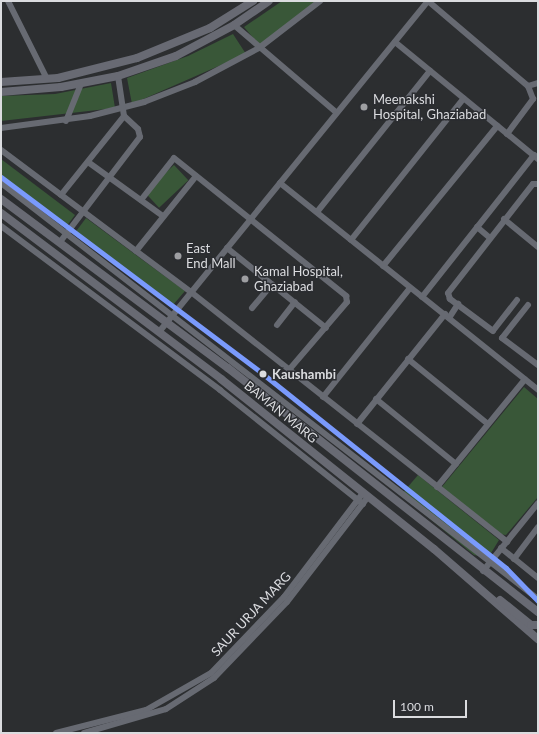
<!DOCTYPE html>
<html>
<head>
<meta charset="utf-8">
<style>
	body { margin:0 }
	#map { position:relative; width:539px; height:734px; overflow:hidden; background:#2c2e30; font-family:Lato,sans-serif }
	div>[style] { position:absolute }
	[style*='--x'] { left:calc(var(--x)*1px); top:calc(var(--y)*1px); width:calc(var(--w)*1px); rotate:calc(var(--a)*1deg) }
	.green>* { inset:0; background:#395738; transform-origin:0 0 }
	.minor>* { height:6px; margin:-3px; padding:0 3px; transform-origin:3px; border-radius:3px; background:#676a72 }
	.major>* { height:8px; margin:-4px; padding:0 4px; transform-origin:4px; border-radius:4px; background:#686a73 }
	.metro-1>* { height:5px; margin:-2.5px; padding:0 2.5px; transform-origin:2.5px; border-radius:2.5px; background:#7a9afc }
	.dots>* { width:11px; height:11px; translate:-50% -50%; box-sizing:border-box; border:2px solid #2b2d31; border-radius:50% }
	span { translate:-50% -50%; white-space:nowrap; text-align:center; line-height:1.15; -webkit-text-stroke:3px #2b2d31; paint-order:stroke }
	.poi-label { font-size:13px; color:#dbdcdf }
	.left { translate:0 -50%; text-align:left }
	.stop-label { font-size:13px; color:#dbdcdf; font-weight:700 }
	.street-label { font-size:13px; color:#dbdcdf }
	.frame { position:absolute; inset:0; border:2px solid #dbdcdf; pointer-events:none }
	.scale { position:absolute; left:393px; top:700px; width:74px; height:18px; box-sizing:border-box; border:2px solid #dbdcdf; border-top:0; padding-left:5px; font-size:12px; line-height:14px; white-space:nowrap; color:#dbdcdf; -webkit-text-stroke:3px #2b2d31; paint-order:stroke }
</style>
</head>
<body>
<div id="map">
	<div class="green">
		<div style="clip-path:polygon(282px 1px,319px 1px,260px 46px,244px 27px)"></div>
		<div style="clip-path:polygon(233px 34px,246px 54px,132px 104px,127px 78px,188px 56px)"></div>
		<div style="clip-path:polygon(111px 83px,115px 108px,1px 121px,1px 96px,55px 94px)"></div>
		<div style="clip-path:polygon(1px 159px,75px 215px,66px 227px,1px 176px)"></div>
		<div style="left:174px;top:165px;width:21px;height:40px;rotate:47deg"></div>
		<div style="clip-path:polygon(86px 218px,144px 261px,185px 291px,173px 305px,74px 234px)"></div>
		<div style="clip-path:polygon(524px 387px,538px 399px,538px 497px,506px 535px,498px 534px,441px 488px)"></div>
		<div style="clip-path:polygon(418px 475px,499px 540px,488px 558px,474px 555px,401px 495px)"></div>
	</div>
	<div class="minor">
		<div style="--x:8;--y:1;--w:87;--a:63.4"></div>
		<div style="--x:428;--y:1;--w:131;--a:40.4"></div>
		<div style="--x:528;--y:86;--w:10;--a:-17"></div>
		<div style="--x:234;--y:25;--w:135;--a:40.5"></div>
		<div style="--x:395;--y:42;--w:185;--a:39.3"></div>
		<div style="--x:66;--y:121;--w:40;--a:-68"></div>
		<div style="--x:1;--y:128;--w:90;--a:-7.7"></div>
		<div style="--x:90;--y:116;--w:56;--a:-14.5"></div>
		<div style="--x:144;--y:102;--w:55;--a:-21.4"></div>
		<div style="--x:195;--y:82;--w:72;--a:-28"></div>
		<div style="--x:259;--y:48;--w:77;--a:-37.6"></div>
		<div style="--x:507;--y:134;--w:44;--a:-53.4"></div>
		<div style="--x:533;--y:99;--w:14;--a:-111"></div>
		<div style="--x:1;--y:150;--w:237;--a:36.8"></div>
		<div style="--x:191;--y:292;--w:403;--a:38.3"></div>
		<div style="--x:88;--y:162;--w:92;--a:35.8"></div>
		<div style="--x:1;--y:183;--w:679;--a:37.76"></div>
		<div style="--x:280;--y:183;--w:331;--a:38.7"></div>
		<div style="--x:61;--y:195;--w:101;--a:-51.4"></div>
		<div style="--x:124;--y:116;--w:40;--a:-98.5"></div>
		<div style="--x:141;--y:200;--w:53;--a:-51.8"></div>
		<div style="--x:174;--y:158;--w:221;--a:38.7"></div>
		<div style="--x:346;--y:296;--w:6;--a:81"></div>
		<div style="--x:347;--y:302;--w:89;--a:130.5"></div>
		<div style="--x:317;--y:212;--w:181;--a:-51.3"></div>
		<div style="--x:504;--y:219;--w:44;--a:39.5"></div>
		<div style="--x:1;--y:226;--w:274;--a:36.8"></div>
		<div style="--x:220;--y:390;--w:183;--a:38.6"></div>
		<div style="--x:477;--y:227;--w:17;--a:40"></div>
		<div style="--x:351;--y:240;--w:181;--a:-51.5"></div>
		<div style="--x:60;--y:242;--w:132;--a:-52.7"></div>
		<div style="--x:140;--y:137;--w:8;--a:-104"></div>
		<div style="--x:138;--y:129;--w:19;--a:-137"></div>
		<div style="--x:227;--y:248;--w:127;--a:38.9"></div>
		<div style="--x:136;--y:251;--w:96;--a:-51.3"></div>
		<div style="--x:383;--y:266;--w:181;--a:-50.8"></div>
		<div style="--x:422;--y:297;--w:181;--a:-51.7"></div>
		<div style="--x:517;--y:300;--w:39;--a:128"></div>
		<div style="--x:493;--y:331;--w:54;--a:-143.3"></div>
		<div style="--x:450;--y:299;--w:6;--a:-108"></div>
		<div style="--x:448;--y:293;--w:138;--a:-52.1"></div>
		<div style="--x:533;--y:184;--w:5;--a:0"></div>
		<div style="--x:528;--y:305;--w:42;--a:128.2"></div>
		<div style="--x:502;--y:338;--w:45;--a:36.9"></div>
		<div style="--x:252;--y:308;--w:31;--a:-50"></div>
		<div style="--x:449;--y:318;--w:17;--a:-57"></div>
		<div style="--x:277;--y:325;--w:29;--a:-52"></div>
		<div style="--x:159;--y:332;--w:427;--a:-50.9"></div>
		<div style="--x:408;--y:359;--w:103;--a:39.1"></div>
		<div style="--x:323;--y:397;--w:139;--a:-51.4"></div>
		<div style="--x:376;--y:399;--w:103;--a:39.1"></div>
		<div style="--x:357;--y:424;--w:141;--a:-51.3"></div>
		<div style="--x:437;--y:487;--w:139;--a:-50.8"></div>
		<div style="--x:501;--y:548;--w:48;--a:39"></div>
		<div style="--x:514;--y:559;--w:40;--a:-53"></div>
		<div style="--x:483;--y:571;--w:87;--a:-51"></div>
		<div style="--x:56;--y:733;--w:93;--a:-14.3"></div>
		<div style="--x:146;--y:710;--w:75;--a:-29.6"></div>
		<div style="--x:211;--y:673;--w:105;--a:-46.2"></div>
		<div style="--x:284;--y:597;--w:131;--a:-52.8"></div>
		<div style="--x:84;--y:733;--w:85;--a:-16.3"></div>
		<div style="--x:166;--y:709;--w:57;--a:-32.9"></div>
		<div style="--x:214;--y:678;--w:105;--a:-46.2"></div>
		<div style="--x:287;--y:602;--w:133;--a:-52.4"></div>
	</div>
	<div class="major">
		<div style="--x:1;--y:82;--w:57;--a:-4"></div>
		<div style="--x:58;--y:78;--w:81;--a:-14.2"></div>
		<div style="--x:137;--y:58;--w:79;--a:-22.3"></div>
		<div style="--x:210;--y:28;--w:51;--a:-32.1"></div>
		<div style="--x:1;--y:92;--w:60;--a:-4.8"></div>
		<div style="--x:61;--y:87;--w:58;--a:-10.9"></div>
		<div style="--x:118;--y:76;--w:61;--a:-19"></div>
		<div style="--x:176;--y:56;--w:66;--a:-28.1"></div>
		<div style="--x:234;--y:25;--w:42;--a:-34.4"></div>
		<div style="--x:1;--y:199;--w:283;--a:36.7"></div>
		<div style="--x:228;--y:368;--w:395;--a:38.2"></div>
		<div style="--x:1;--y:213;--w:276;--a:37"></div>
		<div style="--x:221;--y:379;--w:273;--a:38.6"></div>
		<div style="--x:434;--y:549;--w:138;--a:40.9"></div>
		<div style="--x:500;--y:600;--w:40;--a:39"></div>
		<div style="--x:531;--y:625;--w:7;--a:0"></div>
	</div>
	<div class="metro-1">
		<div style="--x:1;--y:177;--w:328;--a:36.9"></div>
		<div style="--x:263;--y:374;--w:311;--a:38.6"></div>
		<div style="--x:506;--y:568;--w:46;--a:45.9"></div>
	</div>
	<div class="dots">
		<div style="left:364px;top:107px;background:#9e9fa2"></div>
		<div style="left:178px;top:256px;background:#9e9fa2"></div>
		<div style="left:245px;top:279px;background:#9e9fa2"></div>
		<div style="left:263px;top:374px;background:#dbdcdf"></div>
	</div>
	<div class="poi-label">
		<span class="left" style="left:373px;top:107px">Meenakshi<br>Hospital, Ghaziabad</span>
		<span class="left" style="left:186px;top:256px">East<br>End Mall</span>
		<span class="left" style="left:254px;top:279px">Kamal Hospital,<br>Ghaziabad</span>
	</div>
	<div class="stop-label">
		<span class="left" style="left:272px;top:374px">Kaushambi</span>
	</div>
	<div class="street-label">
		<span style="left:281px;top:412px;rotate:39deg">BAMAN MARG</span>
		<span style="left:251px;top:614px;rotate:-47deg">SAUR URJA MARG</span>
	</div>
	<div class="frame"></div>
	<div class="scale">100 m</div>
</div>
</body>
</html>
